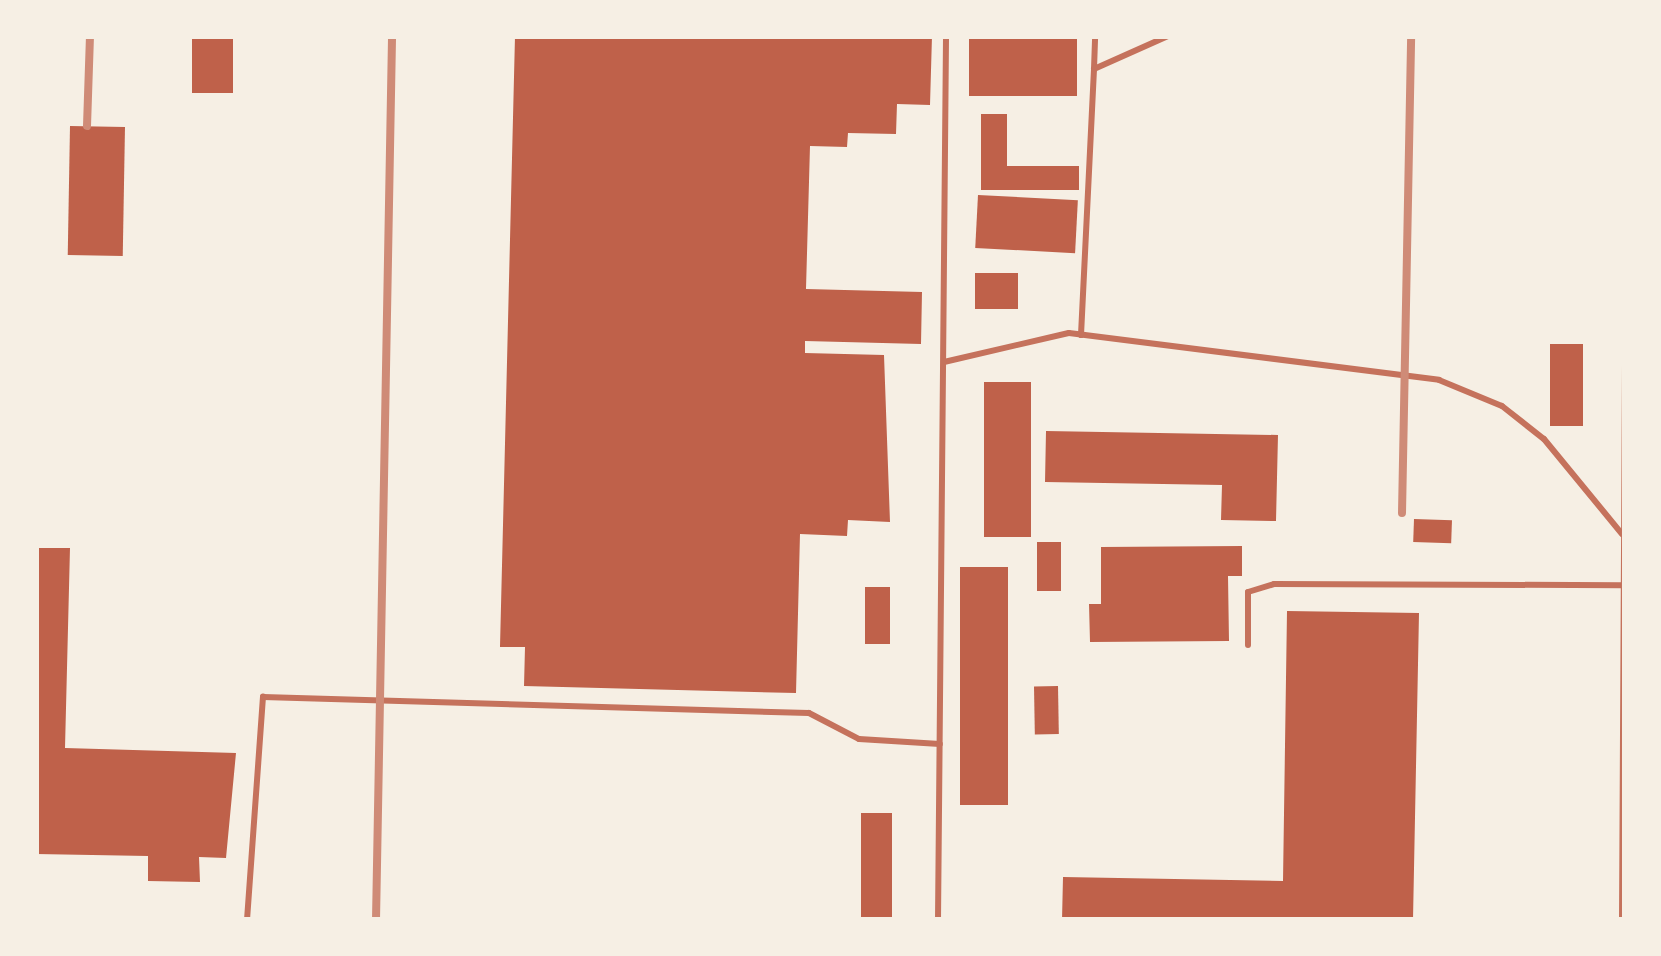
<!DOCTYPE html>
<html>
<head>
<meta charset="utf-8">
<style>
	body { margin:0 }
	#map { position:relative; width:1661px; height:956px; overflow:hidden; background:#f6efe4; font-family:Rubik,sans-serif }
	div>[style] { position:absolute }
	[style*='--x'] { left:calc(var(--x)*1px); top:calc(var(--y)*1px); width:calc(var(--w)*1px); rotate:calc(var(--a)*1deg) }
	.building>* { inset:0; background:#bf614a; transform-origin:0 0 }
	.service>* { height:6px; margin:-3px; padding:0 3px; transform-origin:3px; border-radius:3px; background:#c5725c }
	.rail>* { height:8px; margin:-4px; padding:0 4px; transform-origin:4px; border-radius:4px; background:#cf8b77 }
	span { translate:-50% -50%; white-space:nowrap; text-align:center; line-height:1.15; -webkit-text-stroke:12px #f6efe4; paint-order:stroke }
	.frame { position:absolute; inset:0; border:39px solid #f6efe4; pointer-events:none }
</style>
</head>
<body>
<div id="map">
	<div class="building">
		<div style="left:192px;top:36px;width:41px;height:57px"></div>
		<div style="clip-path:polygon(515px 36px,932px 36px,930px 105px,897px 104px,896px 134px,848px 133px,847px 147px,810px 146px,806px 289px,922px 292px,921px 344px,805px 341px,805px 353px,884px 355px,890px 522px,848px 520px,847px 536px,800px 534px,796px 693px,524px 686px,525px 647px,500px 647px)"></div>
		<div style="left:969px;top:36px;width:108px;height:60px"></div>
		<div style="clip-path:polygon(981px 114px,1007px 114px,1007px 166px,1079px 166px,1079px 190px,981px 190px)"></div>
		<div style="left:70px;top:126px;width:55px;height:129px;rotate:1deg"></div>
		<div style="left:978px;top:195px;width:100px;height:53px;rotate:3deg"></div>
		<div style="left:975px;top:273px;width:43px;height:36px"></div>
		<div style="left:1550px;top:344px;width:33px;height:82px"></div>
		<div style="left:984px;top:382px;width:47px;height:155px"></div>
		<div style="clip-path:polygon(1046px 431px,1278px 435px,1276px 521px,1221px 520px,1222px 485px,1045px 482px)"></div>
		<div style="left:1414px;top:519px;width:38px;height:23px;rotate:2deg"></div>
		<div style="left:1037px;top:542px;width:24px;height:49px"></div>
		<div style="clip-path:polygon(1242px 546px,1242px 576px,1228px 576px,1229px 641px,1090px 642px,1089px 604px,1101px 604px,1101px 547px)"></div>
		<div style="clip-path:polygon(36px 548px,70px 548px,65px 748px,236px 753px,226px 858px,199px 857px,200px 882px,148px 881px,148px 856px,36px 854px)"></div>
		<div style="left:1008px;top:567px;width:238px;height:48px;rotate:90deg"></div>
		<div style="left:865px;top:587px;width:25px;height:57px"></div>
		<div style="clip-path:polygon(1287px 611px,1419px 613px,1413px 920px,1062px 920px,1063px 877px,1283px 881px)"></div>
		<div style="left:1058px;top:686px;width:48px;height:24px;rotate:89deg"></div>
		<div style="left:861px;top:813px;width:31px;height:107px"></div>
	</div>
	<div class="service">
		<div style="--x:1094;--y:69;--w:33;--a:-88"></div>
		<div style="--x:1081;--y:335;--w:266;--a:-87.2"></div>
		<div style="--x:1094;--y:69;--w:81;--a:-24"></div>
		<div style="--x:944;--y:362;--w:128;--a:-13.1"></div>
		<div style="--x:1069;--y:333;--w:373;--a:7.2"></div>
		<div style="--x:1439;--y:380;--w:68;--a:22.4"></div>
		<div style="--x:1502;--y:406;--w:53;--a:38.2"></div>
		<div style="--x:1544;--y:439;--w:123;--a:50.6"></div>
		<div style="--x:1248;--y:645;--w:53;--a:-90"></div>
		<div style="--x:1248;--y:592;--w:27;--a:-17"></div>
		<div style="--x:1274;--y:584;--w:348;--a:0.2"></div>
		<div style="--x:247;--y:920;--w:224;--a:-85.9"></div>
		<div style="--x:263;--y:697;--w:546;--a:1.68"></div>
		<div style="--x:809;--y:713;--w:56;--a:27.5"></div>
		<div style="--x:859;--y:739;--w:81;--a:3.5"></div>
		<div style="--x:938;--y:920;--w:884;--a:-89.48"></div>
		<div style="--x:1622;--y:920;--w:563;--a:-89.69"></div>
	</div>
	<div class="rail">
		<div style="--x:87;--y:126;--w:90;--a:-88.1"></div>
		<div style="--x:1402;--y:513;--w:477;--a:-88.9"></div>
		<div style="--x:376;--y:920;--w:884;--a:-88.96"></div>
	</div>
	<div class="frame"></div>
</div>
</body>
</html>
